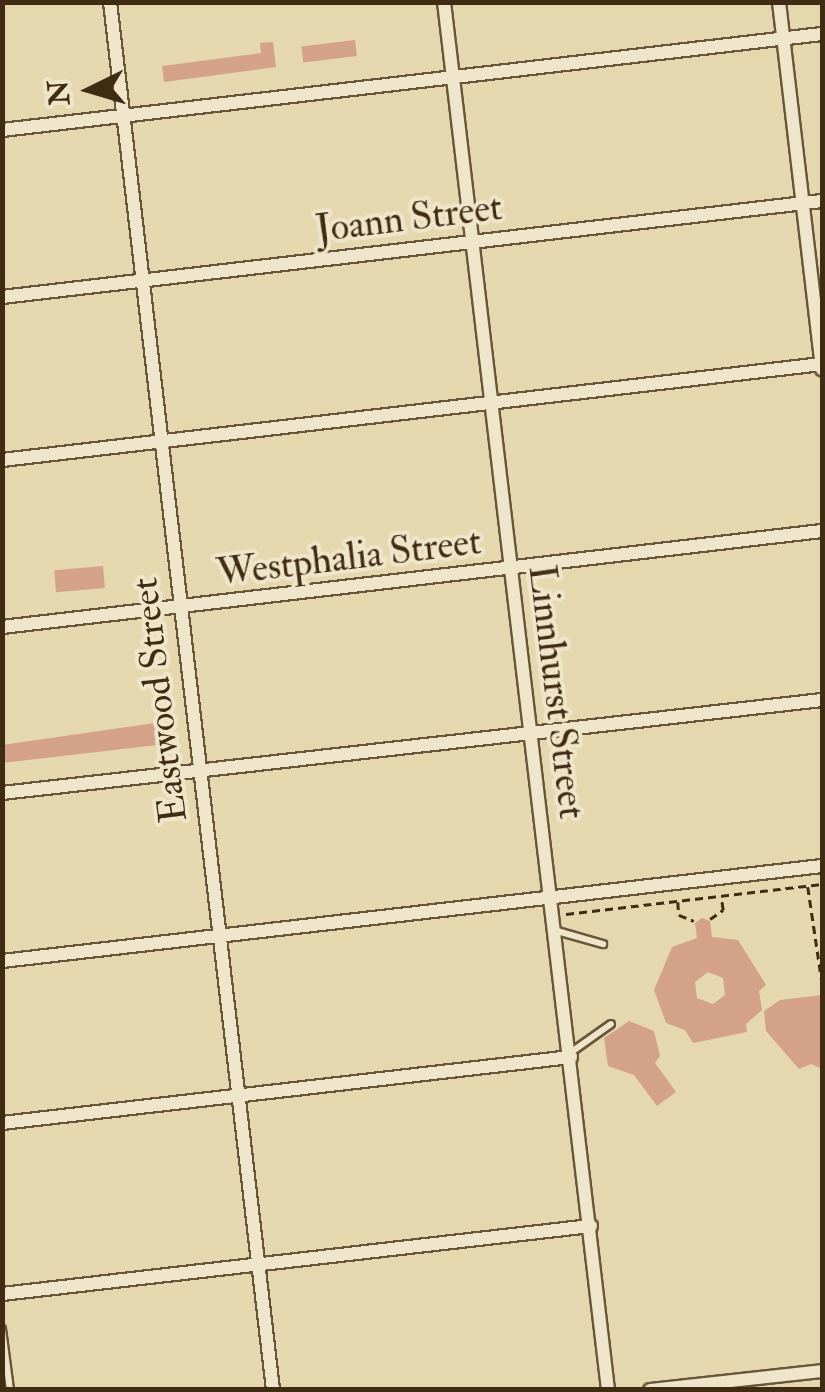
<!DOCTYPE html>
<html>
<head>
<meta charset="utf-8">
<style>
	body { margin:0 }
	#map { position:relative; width:825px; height:1392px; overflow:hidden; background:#e5d7ae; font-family:"IM FELL Double Pica",serif }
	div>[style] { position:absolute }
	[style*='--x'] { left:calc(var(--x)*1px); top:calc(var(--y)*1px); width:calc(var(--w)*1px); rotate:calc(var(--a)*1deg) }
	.building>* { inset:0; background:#d4a289; transform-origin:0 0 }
	.path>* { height:2.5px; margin-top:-1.25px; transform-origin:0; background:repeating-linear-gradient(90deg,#402b13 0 8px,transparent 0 13px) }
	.roads { filter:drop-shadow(2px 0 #69563a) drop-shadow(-2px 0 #69563a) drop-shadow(0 2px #69563a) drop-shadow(0 -2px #69563a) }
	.lane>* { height:6px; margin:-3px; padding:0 3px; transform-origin:3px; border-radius:3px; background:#eee5ca }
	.street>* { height:12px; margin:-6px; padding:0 6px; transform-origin:6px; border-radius:6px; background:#eee5ca }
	span { translate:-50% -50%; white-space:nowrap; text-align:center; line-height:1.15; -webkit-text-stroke:8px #eee5ca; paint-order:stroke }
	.street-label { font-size:38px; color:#402b13 }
	.frame { position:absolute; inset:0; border:5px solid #402b13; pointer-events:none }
	.north { position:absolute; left:40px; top:40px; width:100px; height:100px; -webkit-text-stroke:8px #eee5ca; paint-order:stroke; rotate:265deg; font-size:28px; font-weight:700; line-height:40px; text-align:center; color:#402b13 }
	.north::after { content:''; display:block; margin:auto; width:35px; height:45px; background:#402b13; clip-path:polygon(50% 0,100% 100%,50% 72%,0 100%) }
</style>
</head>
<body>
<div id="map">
	<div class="building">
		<div style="left:355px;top:40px;width:16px;height:54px;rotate:83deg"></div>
		<div style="clip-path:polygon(273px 42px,276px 67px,164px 82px,162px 66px,261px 53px,260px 43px)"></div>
		<div style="left:103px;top:566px;width:22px;height:49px;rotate:85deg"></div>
		<div style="clip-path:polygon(155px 723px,157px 745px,2px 763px,2px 745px)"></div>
		<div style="clip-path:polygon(evenodd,702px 918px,710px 921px,712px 937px,738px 940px,766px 985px,759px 991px,762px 1010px,746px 1024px,747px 1032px,693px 1043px,685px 1030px,666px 1023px,654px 990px,672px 947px,697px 938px,695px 923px,702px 918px,708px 972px,723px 978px,725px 995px,713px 1004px,697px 998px,695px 982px,708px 972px)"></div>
		<div style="clip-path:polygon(822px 995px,822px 1069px,811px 1064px,799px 1069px,766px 1031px,764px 1011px,780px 1000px)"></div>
		<div style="clip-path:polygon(629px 1021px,654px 1031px,660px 1056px,655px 1063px,676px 1092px,657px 1106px,634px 1075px,608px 1066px,604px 1038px)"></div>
	</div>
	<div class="path">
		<div style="--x:808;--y:887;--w:96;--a:81.6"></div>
		<div style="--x:678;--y:902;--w:13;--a:86"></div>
		<div style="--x:679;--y:915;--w:16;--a:22"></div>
		<div style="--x:566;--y:914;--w:258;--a:-6.7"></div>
		<div style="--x:710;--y:919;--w:16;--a:-35"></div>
		<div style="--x:723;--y:910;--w:13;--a:-99"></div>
		<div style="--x:812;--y:1390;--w:10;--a:-11"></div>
	</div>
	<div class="roads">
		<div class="lane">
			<div style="--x:557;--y:931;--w:48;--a:15.8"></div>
			<div style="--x:570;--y:1053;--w:50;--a:-35.3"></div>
			<div style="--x:2;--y:1329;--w:62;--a:82.5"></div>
		</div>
		<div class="street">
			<div style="--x:110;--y:2;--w:1398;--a:83.3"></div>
			<div style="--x:444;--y:2;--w:1398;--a:83.26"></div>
			<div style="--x:779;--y:2;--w:370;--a:83.3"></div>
			<div style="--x:2;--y:130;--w:826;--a:-6.68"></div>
			<div style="--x:2;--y:297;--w:826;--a:-6.68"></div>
			<div style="--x:2;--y:460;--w:826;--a:-6.68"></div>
			<div style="--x:2;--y:627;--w:826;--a:-6.68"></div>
			<div style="--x:2;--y:793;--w:825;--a:-6.47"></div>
			<div style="--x:2;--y:961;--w:825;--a:-6.61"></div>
			<div style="--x:2;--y:1123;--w:573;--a:-6.62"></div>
			<div style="--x:2;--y:1294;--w:593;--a:-6.59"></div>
			<div style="--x:650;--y:1390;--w:173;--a:-6.3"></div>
		</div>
	</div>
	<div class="street-label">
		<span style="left:409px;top:219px;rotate:-7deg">Joann Street</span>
		<span style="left:349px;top:558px;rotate:-7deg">Westphalia Street</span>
		<span style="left:556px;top:692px;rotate:83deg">Linnhurst Street</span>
		<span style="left:160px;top:700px;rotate:-97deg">Eastwood Street</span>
	</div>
	<div class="frame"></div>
	<div class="north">N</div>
</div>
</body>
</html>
